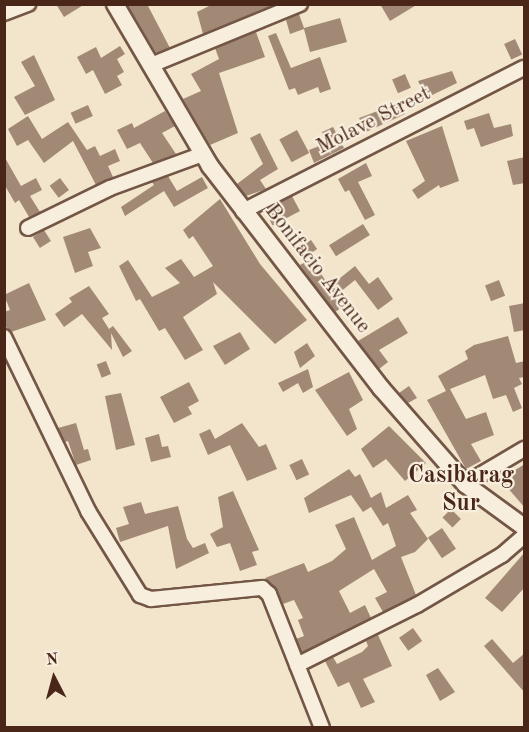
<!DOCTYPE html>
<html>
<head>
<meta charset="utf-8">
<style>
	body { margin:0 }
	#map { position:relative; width:529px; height:732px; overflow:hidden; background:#f2e5cc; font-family:"Old Standard TT",serif }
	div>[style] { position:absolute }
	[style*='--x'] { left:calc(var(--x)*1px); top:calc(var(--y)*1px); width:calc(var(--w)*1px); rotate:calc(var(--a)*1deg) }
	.building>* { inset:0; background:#a18976; transform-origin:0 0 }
	.roads { filter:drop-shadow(2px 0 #735645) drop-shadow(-2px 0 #735645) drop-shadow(0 2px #735645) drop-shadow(0 -2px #735645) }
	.minor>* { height:14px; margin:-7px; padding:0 7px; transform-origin:7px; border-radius:7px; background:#f7eede }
	.tertiary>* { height:16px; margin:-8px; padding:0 8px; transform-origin:8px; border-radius:8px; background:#f7eede }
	span { translate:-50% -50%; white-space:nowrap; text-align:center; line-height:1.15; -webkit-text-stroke:4.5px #f7eede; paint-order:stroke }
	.street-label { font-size:21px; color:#492618 }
	.quarter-label { font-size:24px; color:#492618; font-weight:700 }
	.frame { position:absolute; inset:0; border:6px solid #492618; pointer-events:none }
	.north { position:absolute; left:24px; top:648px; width:60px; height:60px; -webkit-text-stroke:4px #f7eede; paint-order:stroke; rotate:354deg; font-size:16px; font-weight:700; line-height:24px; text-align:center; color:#492618 }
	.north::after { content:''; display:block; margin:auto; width:21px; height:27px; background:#492618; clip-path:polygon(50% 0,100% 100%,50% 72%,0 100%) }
</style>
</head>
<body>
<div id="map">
	<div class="building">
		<div style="clip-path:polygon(56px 4px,85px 4px,64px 17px)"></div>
		<div style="clip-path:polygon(127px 4px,147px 4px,170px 48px,156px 53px)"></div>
		<div style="clip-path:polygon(213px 4px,275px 4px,203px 34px,197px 12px)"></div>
		<div style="clip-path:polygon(380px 4px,418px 4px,390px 21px)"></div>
		<div style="clip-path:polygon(299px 14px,304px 28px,340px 18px,347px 42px,310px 52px,304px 29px,290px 34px,286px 20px)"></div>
		<div style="clip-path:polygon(256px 32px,265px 57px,219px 73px,238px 133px,210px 145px,183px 99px,201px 91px,191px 74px,219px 59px,215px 48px)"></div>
		<div style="clip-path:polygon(276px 33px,291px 68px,320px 57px,331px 89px,320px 93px,318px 87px,298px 95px,295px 88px,289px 90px,268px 36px)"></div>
		<div style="left:515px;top:39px;width:17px;height:12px;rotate:65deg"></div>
		<div style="clip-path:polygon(120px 46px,125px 54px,117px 59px,124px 72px,117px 76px,122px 85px,105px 94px,93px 70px,86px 74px,77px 57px,96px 47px,101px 58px)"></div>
		<div style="clip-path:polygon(34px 55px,55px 100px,25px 115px,14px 97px,35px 86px,21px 62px)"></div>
		<div style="clip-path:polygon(452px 71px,457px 83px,426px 98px,418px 81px)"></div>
		<div style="left:405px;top:74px;width:15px;height:14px;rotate:67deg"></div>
		<div style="clip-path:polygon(399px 103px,405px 114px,366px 132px,359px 118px)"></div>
		<div style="left:88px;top:105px;width:12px;height:19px;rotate:66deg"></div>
		<div style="clip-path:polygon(165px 111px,175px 126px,162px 133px,176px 154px,153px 163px,140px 143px,127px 149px,117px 130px,132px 123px,134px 128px)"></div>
		<div style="clip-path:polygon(489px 113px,494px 128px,511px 124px,513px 136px,481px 147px,474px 128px,467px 130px,464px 121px)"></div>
		<div style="clip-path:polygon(28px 116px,42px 139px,68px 122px,87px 150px,95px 146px,100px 156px,115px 149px,120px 161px,108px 166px,113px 177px,96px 185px,73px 141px,44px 163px,28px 140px,17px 146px,8px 129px)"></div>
		<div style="clip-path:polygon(442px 126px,459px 181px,440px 188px,439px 185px,418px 199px,412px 190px,425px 181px,406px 141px)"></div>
		<div style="clip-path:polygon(333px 127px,344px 148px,314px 163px,309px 150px,327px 143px,322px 132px)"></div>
		<div style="left:297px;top:130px;width:26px;height:20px;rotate:62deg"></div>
		<div style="clip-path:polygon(260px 133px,278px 169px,260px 180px,266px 189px,246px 196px,237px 184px,263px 164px,250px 138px)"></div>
		<div style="clip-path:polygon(4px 156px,21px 186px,36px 178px,42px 190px,30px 196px,40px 212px,29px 217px,19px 200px,15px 203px,4px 184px)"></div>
		<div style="clip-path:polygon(525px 157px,525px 183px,513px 185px,507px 161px)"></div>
		<div style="clip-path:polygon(366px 163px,372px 176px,358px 182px,375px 215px,365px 220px,349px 190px,345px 192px,338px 179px)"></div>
		<div style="clip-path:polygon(168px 176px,177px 191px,202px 177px,208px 188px,174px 207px,164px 191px,125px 216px,121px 207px,154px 185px,152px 182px)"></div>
		<div style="left:60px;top:178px;width:15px;height:13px;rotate:53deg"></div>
		<div style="left:292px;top:196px;width:17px;height:31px;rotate:62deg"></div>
		<div style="clip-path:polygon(220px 199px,260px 264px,307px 320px,275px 344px,213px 282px,217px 294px,183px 317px,203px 350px,185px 360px,165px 328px,159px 331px,140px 299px,136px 301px,119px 266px,128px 260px,152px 297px,180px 283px,165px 268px,181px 259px,194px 277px,213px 266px,193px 236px,189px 239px,183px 230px)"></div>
		<div style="left:363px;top:224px;width:13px;height:40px;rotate:58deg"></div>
		<div style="clip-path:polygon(90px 228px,101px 248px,88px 252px,93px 266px,75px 273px,63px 237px)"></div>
		<div style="left:44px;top:230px;width:13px;height:13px;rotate:58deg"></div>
		<div style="left:311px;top:240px;width:11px;height:14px;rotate:56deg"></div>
		<div style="clip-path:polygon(312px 258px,329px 287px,355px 266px,369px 284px,378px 277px,393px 299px,378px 310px,355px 280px,339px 293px,336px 299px,341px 308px,335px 312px,300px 265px)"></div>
		<div style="left:499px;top:280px;width:17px;height:15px;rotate:69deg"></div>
		<div style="clip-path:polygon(29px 283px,46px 320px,11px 332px,4px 325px,4px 312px,10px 310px,4px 295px)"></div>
		<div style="clip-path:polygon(89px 286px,109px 314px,102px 318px,109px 329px,113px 326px,132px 351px,123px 357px,111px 333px,112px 350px,82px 314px,64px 327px,55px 314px,72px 302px,69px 298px)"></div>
		<div style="clip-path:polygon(525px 303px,525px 330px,514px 332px,509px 306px)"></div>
		<div style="clip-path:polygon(398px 317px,408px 333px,379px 350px,388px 362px,379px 369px,358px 341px)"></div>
		<div style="clip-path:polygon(240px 332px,250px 349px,225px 365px,213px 346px)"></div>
		<div style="clip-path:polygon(508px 336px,516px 363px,525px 361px,525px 377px,519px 378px,522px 384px,514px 388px,522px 408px,513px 412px,506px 395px,493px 399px,485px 375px,450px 389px,466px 419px,486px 412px,494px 435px,471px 444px,481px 461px,466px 469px,427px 400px,446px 391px,438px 376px,468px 359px,465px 351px,474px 345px)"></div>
		<div style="clip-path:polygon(307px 343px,315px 356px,300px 368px,294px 352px)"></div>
		<div style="left:106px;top:361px;width:14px;height:10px;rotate:69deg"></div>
		<div style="clip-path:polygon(308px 369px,313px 387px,303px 393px,298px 383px,283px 392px,278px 383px)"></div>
		<div style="clip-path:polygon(349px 372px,363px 400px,349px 409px,357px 429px,347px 436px,315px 390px)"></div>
		<div style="clip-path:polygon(189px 382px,199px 401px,188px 407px,192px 414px,174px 423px,160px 397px)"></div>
		<div style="clip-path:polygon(409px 386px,417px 398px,408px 403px,399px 393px)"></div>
		<div style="clip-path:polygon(121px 393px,135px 445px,116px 450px,105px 396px)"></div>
		<div style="clip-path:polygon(76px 423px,84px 450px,88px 449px,91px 460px,76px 465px,68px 441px,65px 442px,58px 428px)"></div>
		<div style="clip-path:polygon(242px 423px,259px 447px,266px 444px,277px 469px,247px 481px,230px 445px,208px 455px,199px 434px,210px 429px,215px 439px)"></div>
		<div style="clip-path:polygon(389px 426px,426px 463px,405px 481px,386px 459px,373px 468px,361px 449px)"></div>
		<div style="clip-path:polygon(159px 434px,162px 447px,168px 446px,171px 457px,151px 462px,145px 438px)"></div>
		<div style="left:302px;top:459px;width:17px;height:14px;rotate:65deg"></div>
		<div style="clip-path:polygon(525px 464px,525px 508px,500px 479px)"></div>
		<div style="clip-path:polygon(349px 469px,355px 477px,360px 474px,371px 498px,381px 492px,386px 508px,408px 495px,417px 510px,410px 513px,428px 539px,415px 552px,401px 557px,416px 595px,383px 612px,375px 598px,387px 592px,374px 569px,339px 591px,350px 613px,365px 605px,371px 618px,302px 653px,296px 639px,304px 636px,298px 620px,303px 618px,294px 600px,283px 604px,277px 590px,265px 578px,304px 563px,308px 572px,332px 561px,346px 549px,335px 525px,354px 517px,372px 560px,396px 546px,388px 523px,383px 526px,371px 507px,363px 512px,351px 495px,309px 513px,304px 498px)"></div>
		<div style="clip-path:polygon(233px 491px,259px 550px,252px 552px,257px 565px,240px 571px,230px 543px,217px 547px,210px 534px,223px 527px,218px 497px)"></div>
		<div style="clip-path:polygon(141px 502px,145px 514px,178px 506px,187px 539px,193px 548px,205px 543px,209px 553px,176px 569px,168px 526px,120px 542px,116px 528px,129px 524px,123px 507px)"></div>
		<div style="left:451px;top:509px;width:14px;height:12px;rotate:45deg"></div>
		<div style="left:442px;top:528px;width:25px;height:17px;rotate:56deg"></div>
		<div style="clip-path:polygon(525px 552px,525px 587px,502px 612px,485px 598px)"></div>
		<div style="left:413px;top:628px;width:16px;height:17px;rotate:55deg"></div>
		<div style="clip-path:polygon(378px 635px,392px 666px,363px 679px,375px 702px,361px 708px,349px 682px,338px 687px,325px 661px,333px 657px,337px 664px,362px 652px,368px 646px,366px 641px)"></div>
		<div style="clip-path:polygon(492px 639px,513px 663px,525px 653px,525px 693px,484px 646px)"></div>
		<div style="clip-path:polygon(438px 668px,455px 692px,440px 701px,426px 675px)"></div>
	</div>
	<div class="roads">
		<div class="minor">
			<div style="--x:4;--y:13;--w:26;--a:-21"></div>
			<div style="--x:151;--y:65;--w:161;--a:-22.3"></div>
			<div style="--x:243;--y:211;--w:315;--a:-27"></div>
			<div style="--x:28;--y:228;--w:91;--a:-26"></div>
			<div style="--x:110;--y:188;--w:99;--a:-20.1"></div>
			<div style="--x:4;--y:337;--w:193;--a:64.2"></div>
			<div style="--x:88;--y:511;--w:99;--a:58.2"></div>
			<div style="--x:140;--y:595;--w:12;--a:20"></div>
			<div style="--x:151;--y:599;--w:112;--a:-5.7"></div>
			<div style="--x:262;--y:588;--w:9;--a:41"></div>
			<div style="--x:269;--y:594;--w:144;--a:68.4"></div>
			<div style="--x:465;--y:484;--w:69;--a:-30.7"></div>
			<div style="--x:297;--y:665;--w:134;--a:-26.6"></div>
			<div style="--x:417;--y:605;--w:99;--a:-30.5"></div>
			<div style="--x:502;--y:555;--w:29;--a:-41"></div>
		</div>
		<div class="tertiary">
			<div style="--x:115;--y:4;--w:188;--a:59.6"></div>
			<div style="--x:210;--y:166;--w:280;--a:52.4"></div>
			<div style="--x:381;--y:388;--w:128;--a:48.8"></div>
			<div style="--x:465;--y:484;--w:73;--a:36.1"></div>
		</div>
	</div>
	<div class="street-label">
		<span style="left:374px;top:121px;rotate:-27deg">Molave Street</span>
		<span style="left:317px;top:269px;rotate:52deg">Bonifacio Avenue</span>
	</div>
	<div class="quarter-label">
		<span style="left:461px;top:491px">Casibarag<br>Sur</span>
	</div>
	<div class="frame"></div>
	<div class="north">N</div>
</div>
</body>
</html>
